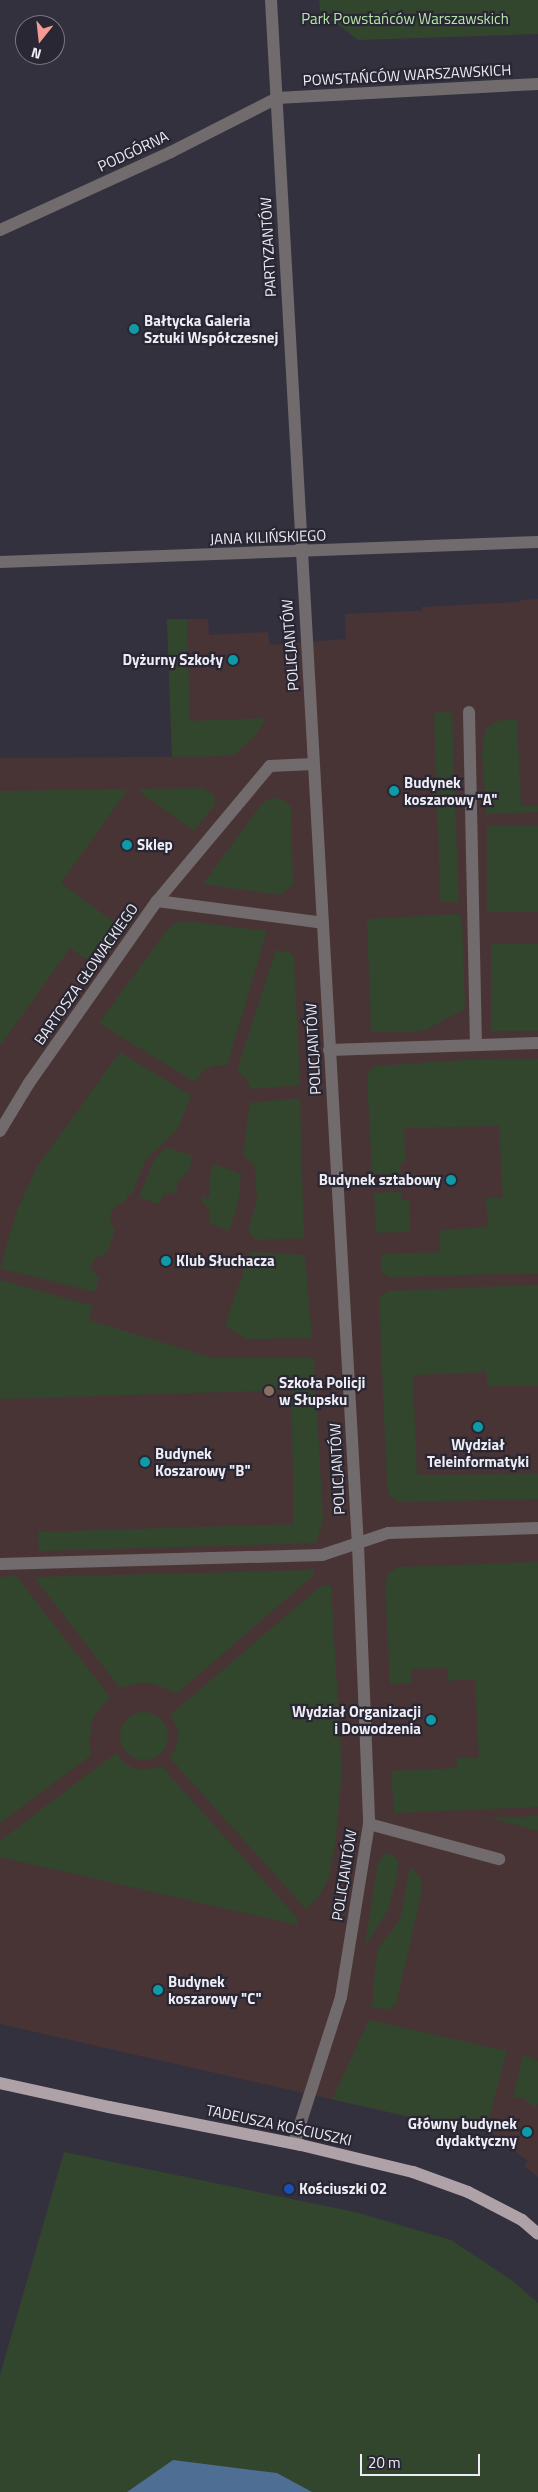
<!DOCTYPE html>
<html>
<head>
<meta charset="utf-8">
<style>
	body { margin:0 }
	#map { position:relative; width:538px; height:2492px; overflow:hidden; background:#33313d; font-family:"Titillium Web",sans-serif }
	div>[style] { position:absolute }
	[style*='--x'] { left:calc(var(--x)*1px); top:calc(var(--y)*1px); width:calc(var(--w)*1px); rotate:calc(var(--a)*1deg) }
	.education>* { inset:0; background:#493435 }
	.green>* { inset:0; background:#32462d; transform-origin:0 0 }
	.round { border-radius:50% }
	.water>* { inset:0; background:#4e6e94 }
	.minor>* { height:12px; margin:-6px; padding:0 6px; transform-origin:6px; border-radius:6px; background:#716b6e }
	.major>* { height:12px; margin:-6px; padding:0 6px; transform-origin:6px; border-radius:6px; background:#afa1a8 }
	.dots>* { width:14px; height:14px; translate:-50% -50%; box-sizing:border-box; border:2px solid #292733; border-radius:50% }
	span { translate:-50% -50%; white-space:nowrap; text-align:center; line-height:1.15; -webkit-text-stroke:4.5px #292733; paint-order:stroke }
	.park-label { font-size:15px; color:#b3e7a8 }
	.street-label { font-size:15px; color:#eeecf4 }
	.poi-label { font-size:15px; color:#eeecf4; font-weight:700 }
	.left { translate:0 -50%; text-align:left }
	.right { translate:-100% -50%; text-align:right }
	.north { position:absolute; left:15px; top:15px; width:50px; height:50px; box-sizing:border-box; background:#292733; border:1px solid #787680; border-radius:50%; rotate:196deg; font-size:14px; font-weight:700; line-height:20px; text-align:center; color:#eeecf4 }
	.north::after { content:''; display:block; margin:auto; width:18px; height:22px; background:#f59b96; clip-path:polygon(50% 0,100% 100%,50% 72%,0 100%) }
	.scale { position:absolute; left:360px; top:2454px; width:120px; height:22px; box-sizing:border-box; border:2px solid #eeecf4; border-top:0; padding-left:6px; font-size:15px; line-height:18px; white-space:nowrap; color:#eeecf4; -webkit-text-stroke:4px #292733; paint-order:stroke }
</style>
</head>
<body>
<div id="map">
	<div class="education">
		<div style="clip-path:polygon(538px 599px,538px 2177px,524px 2166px,528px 2161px,472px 2119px,462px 2129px,0 2024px,0 758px,172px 757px,167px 619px,208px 619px,209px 635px,268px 632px,270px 645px,346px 639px,345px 614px,413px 611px,422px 610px,422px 607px,520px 602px,520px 600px)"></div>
	</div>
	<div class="green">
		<div style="clip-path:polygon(319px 0,538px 0,538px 34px,358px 40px,320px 10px)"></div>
		<div style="clip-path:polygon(167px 619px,187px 619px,190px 721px,266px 718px,256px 735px,237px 753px,229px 756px,172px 757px)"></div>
		<div style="left:452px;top:712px;width:190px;height:18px;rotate:88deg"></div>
		<div style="clip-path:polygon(502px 720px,517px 720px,521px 806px,538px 806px,538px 812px,486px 814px,482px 753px,484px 737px,487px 728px,493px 723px)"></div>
		<div style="clip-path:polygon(203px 788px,214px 795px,215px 804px,194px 831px,136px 789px)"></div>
		<div style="clip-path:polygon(128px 789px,61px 883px,123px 929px,96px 966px,70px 948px,0 1046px,0 791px)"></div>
		<div style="clip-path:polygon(274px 798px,284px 800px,291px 807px,293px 885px,279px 895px,203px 884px,263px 802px)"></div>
		<div style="left:538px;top:826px;width:86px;height:51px;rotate:90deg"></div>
		<div style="clip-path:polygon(459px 914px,462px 920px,465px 1009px,425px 1030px,410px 1032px,371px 1032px,367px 919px)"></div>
		<div style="clip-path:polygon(186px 921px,267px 931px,227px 1065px,214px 1065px,203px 1071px,195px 1082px,99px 1023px,164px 934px,175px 923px)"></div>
		<div style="left:538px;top:944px;width:87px;height:47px;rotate:90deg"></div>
		<div style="clip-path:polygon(276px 950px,289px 952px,294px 956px,300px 1085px,251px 1089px,246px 1078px,237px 1070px)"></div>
		<div style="clip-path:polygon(120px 1052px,191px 1096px,177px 1130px,146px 1159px,132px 1194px,128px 1194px,125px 1202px,118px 1204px,112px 1210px,110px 1220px,115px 1230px,107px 1253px,94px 1259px,91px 1268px,99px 1279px,95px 1292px,0 1268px,18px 1208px,37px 1167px)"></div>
		<div style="clip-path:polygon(538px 1059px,538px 1273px,389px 1277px,382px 1273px,382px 1254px,440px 1252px,439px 1230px,488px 1227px,486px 1198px,503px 1197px,499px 1126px,404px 1128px,406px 1161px,401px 1163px,400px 1175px,372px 1174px,367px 1078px,370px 1070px,375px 1066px,464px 1060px)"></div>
		<div style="clip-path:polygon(300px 1098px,304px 1238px,255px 1240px,248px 1229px,257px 1200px,255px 1167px,243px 1155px,250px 1103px)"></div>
		<div style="clip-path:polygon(166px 1147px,193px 1156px,189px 1170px,176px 1184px,178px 1192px,164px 1194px,159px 1204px,139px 1197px,153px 1162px)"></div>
		<div style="clip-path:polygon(214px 1164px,241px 1174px,238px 1204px,229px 1231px,209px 1223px,210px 1211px,201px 1200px,203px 1196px,207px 1198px,210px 1195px,209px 1177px)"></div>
		<div style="clip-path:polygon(401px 1192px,401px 1200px,409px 1199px,410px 1232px,376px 1233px,374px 1193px)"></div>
		<div style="clip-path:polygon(250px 1252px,305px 1255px,312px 1338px,247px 1339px,225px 1326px)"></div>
		<div style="clip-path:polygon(0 1280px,93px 1306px,89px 1320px,213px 1358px,314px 1358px,323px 1520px,316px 1543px,39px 1551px,38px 1532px,294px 1524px,291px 1390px,0 1399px)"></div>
		<div style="clip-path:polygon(538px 1285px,538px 1386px,488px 1386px,486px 1372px,413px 1375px,417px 1475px,538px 1474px,538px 1499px,398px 1502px,389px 1494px,387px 1486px,379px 1297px,388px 1291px)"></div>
		<div style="clip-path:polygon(538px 1562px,538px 1807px,394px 1813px,391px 1771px,457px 1768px,456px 1758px,479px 1757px,475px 1679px,448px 1681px,447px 1668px,411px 1669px,411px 1683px,390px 1684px,385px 1584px,388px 1573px,398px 1567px)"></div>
		<div style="clip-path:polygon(314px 1570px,314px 1575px,177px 1693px,151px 1683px,138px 1683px,120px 1688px,34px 1577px)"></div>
		<div style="clip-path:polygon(16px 1576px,110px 1697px,93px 1718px,89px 1742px,91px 1755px,0 1823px,0 1577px)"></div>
		<div style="clip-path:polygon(321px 1586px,331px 1586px,342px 1771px,335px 1846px,328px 1880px,318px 1897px,306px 1909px,170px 1758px,176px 1748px,178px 1739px,178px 1729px,170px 1715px)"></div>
		<div class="round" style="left:120px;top:1712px;width:48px;height:48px"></div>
		<div style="clip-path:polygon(116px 1753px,123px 1762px,133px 1768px,144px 1770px,161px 1766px,297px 1918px,298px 1925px,0 1857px,0 1841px)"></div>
		<div style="clip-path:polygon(538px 1816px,538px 1831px,491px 1818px)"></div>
		<div style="clip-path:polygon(387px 1853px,394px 1856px,399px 1862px,396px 1881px,388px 1910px,365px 1946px,377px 1867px,381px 1858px)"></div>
		<div style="clip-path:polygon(410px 1867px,418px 1874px,422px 1881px,422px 1891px,396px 2004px,388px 2010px,372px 2007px,377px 1950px,400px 1919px)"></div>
		<div style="clip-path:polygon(369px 2020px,507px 2051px,486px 2129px,472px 2119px,462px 2129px,332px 2099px)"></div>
		<div style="clip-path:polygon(523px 2054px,538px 2061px,538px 2103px,535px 2108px,521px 2097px,513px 2098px)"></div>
		<div style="clip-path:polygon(64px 2152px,355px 2212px,451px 2240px,514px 2282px,538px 2303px,538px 2492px,0 2492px,0 2375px)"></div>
	</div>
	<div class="water">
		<div style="clip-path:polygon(173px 2460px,277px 2473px,312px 2492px,127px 2492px)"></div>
	</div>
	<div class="minor">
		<div style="--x:271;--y:0;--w:1547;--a:86.78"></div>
		<div style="--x:358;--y:1545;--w:279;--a:87.7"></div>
		<div style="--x:369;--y:1824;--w:175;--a:99.2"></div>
		<div style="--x:341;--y:1997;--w:153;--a:107.8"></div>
		<div style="--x:0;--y:230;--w:188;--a:-24.5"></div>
		<div style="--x:171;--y:152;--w:119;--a:-27"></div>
		<div style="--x:277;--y:98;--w:261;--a:-3.1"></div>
		<div style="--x:0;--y:562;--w:538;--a:-2.13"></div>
		<div style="--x:469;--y:712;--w:333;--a:88.8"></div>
		<div style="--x:157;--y:901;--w:176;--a:-50.1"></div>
		<div style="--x:270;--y:766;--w:43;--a:-2.7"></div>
		<div style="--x:329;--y:1050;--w:209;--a:-1.9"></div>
		<div style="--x:0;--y:1131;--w:56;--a:-58.9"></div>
		<div style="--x:29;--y:1083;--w:223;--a:-54.9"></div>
		<div style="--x:157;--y:901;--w:167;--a:7.5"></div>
		<div style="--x:0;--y:1564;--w:322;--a:-1.6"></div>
		<div style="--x:322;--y:1555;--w:70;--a:-18.4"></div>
		<div style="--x:388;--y:1533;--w:150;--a:-1.9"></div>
		<div style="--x:369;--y:1824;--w:135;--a:15.1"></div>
	</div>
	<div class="major">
		<div style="--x:0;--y:2083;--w:112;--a:12.4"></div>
		<div style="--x:109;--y:2107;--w:196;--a:11.2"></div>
		<div style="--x:301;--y:2145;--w:115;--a:13.6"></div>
		<div style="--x:413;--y:2172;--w:59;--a:20"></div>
		<div style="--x:468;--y:2192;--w:61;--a:27.4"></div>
		<div style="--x:522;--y:2220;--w:21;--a:41"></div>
	</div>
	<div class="dots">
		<div style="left:134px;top:329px;background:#0f9aa8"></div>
		<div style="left:233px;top:660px;background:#0f9aa8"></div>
		<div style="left:394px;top:791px;background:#0f9aa8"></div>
		<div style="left:127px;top:845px;background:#0f9aa8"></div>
		<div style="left:451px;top:1180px;background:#0f9aa8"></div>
		<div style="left:166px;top:1261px;background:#0f9aa8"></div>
		<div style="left:269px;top:1391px;background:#8d6e63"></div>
		<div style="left:478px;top:1427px;background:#0f9aa8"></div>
		<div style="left:145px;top:1462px;background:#0f9aa8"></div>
		<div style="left:431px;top:1720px;background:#0f9aa8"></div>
		<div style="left:158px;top:1990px;background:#0f9aa8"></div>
		<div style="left:527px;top:2132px;background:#0f9aa8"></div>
		<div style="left:289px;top:2189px;background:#1a4fb4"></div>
	</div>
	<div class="park-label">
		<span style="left:405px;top:19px">Park Powstańców Warszawskich</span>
	</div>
	<div class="street-label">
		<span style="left:407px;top:75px;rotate:-3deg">POWSTAŃCÓW WARSZAWSKICH</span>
		<span style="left:133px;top:151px;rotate:-25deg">PODGÓRNA</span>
		<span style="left:268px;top:247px;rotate:-93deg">PARTYZANTÓW</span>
		<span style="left:268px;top:537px;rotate:-2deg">JANA KILIŃSKIEGO</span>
		<span style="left:290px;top:645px;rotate:-94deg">POLICJANTÓW</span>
		<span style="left:86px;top:974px;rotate:-55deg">BARTOSZA GŁOWACKIEGO</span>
		<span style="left:313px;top:1049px;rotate:-93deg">POLICJANTÓW</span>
		<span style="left:337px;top:1469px;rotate:-93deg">POLICJANTÓW</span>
		<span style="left:344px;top:1875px;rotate:-81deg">POLICJANTÓW</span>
		<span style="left:279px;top:2125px;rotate:12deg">TADEUSZA KOŚCIUSZKI</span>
	</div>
	<div class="poi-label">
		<span class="left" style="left:144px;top:329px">Bałtycka Galeria<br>Sztuki Współczesnej</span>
		<span class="right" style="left:223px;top:660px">Dyżurny Szkoły</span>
		<span class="left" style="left:404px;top:791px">Budynek<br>koszarowy "A"</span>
		<span class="left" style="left:137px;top:845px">Sklep</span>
		<span class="right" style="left:441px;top:1180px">Budynek sztabowy</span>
		<span class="left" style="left:176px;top:1261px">Klub Słuchacza</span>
		<span class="left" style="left:279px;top:1391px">Szkoła Policji<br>w Słupsku</span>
		<span style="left:478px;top:1453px">Wydział<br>Teleinformatyki</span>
		<span class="left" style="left:155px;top:1462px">Budynek<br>Koszarowy "B"</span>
		<span class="right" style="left:421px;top:1720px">Wydział Organizacji<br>i Dowodzenia</span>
		<span class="left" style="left:168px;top:1990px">Budynek<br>koszarowy "C"</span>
		<span class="right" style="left:517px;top:2132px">Główny budynek<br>dydaktyczny</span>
		<span class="left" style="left:299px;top:2189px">Kościuszki 02</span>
	</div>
	<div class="north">N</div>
	<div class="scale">20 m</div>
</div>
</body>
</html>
